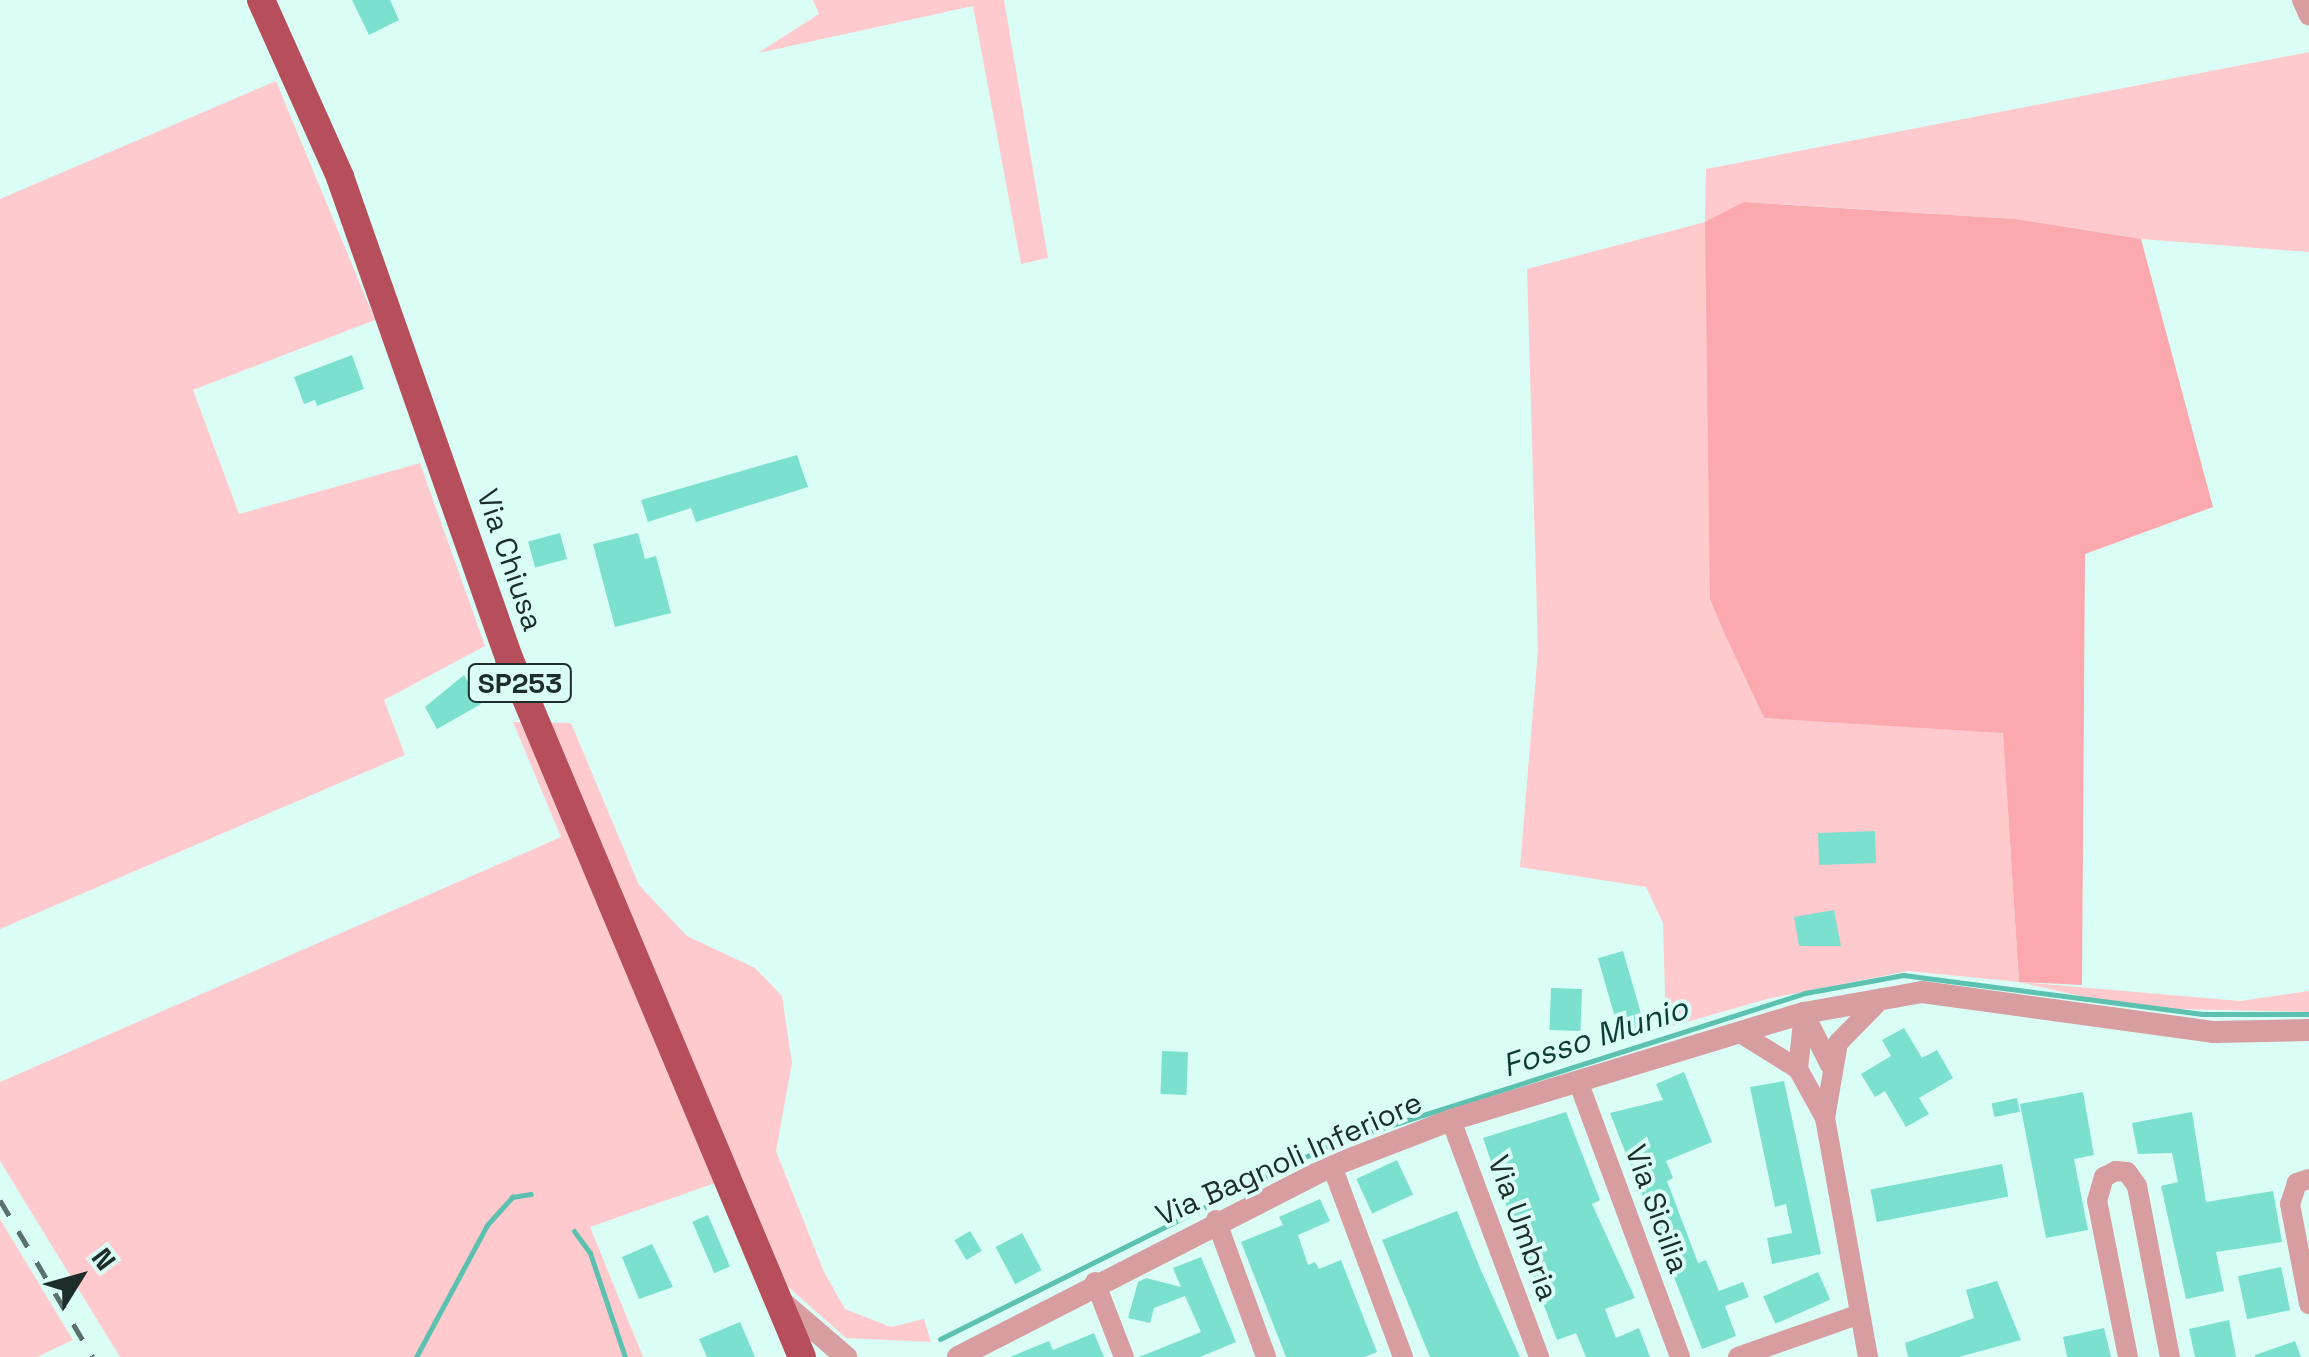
<!DOCTYPE html>
<html>
<head>
<meta charset="utf-8">
<style>
	body { margin:0 }
	#map { position:relative; width:2309px; height:1357px; overflow:hidden; background:#dafef6; font-family:"Space Grotesk",sans-serif }
	div>[style] { position:absolute }
	[style*='--x'] { left:calc(var(--x)*1px); top:calc(var(--y)*1px); width:calc(var(--w)*1px); rotate:calc(var(--a)*1deg) }
	.green>* { inset:0; background:#ffcacd }
	.forest>* { inset:0; background:#fba9ae }
	.stream>* { height:5px; margin:-2.5px; padding:0 2.5px; transform-origin:2.5px; border-radius:2.5px; background:#5cc1b0 }
	.building>* { inset:0; background:#7ce0ce; transform-origin:0 0 }
	.minor>* { height:20px; margin:-10px; padding:0 10px; transform-origin:10px; border-radius:10px; background:#d89da0 }
	.tertiary>* { height:22px; margin:-11px; padding:0 11px; transform-origin:11px; border-radius:11px; background:#d89da0 }
	.primary>* { height:28px; margin:-14px; padding:0 14px; transform-origin:14px; border-radius:14px; background:#b64f5b }
	.rail>* { height:5px; margin-top:-2.5px; transform-origin:0; background:repeating-linear-gradient(90deg,#59706c 0 18px,transparent 0 36px) }
	span { translate:-50% -50%; white-space:nowrap; text-align:center; line-height:1.15; -webkit-text-stroke:8px #dafef6; paint-order:stroke }
	.shield-label span { padding:2px 8px; background:#dafef6; border:2px solid; border-radius:8px; -webkit-text-stroke-width:0 }
	.shield-label { font-size:28px; color:#1c2d2a; font-weight:700 }
	.street-label { font-size:30px; color:#1c2d2a }
	.water-label { font-size:32px; color:#0d3c35; font-style:italic }
	.north { position:absolute; left:30px; top:1227px; width:100px; height:100px; -webkit-text-stroke:8px #dafef6; paint-order:stroke; rotate:53deg; font-size:28px; font-weight:700; line-height:40px; text-align:center; color:#1c2d2a }
	.north::after { content:''; display:block; margin:auto; width:35px; height:45px; background:#1c2d2a; clip-path:polygon(50% 0,100% 100%,50% 72%,0 100%) }
</style>
</head>
<body>
<div id="map">
	<div class="green">
		<div style="clip-path:polygon(813px 0,1004px 0,1048px 258px,1021px 264px,973px 6px,758px 53px,819px 14px)"></div>
		<div style="clip-path:polygon(2309px 52px,2309px 252px,2141px 239px,2016px 219px,1745px 202px,1726px 637px,1764px 718px,2003px 732px,2019px 982px,2240px 1001px,2309px 991px,2309px 1012px,2133px 1008px,2019px 982px,1908px 971px,1767px 999px,1666px 1028px,1663px 923px,1646px 887px,1520px 867px,1538px 650px,1527px 269px,1705px 222px,1706px 169px)"></div>
		<div style="clip-path:polygon(276px 81px,375px 320px,193px 390px,239px 514px,420px 463px,485px 646px,384px 700px,405px 755px,0 929px,0 199px)"></div>
		<div style="clip-path:polygon(513px 722px,571px 723px,639px 885px,687px 936px,755px 968px,782px 996px,792px 1063px,776px 1151px,824px 1272px,845px 1309px,891px 1327px,924px 1319px,931px 1342px,846px 1338px,786px 1285px,741px 1174px,590px 1227px,643px 1357px,120px 1357px,0 1161px,0 1082px,561px 837px)"></div>
		<div style="clip-path:polygon(0 1219px,73px 1340px,37px 1357px,0 1357px)"></div>
	</div>
	<div class="forest">
		<div style="clip-path:polygon(1744px 202px,2016px 219px,2141px 239px,2213px 507px,2085px 554px,2082px 985px,2019px 982px,2003px 733px,1764px 718px,1726px 637px,1710px 599px,1705px 222px)"></div>
	</div>
	<div class="stream">
		<div style="--x:574;--y:1231;--w:27;--a:54"></div>
		<div style="--x:590;--y:1253;--w:110;--a:71.4"></div>
		<div style="--x:940;--y:1339;--w:435;--a:-26.5"></div>
		<div style="--x:1329;--y:1145;--w:500;--a:-17.7"></div>
		<div style="--x:1805;--y:993;--w:100;--a:-10.4"></div>
		<div style="--x:1903;--y:975;--w:302;--a:7.4"></div>
		<div style="--x:2202;--y:1014;--w:107;--a:0"></div>
		<div style="--x:416;--y:1357;--w:150;--a:-61.7"></div>
		<div style="--x:487;--y:1225;--w:38;--a:-48"></div>
		<div style="--x:512;--y:1197;--w:19;--a:-9"></div>
	</div>
	<div class="building">
		<div style="clip-path:polygon(352px 0,390px 0,399px 20px,369px 35px)"></div>
		<div style="clip-path:polygon(352px 355px,364px 389px,317px 406px,315px 400px,304px 404px,294px 377px)"></div>
		<div style="clip-path:polygon(797px 455px,808px 487px,696px 522px,691px 508px,648px 522px,641px 500px)"></div>
		<div style="left:560px;top:533px;width:27px;height:33px;rotate:75deg"></div>
		<div style="clip-path:polygon(638px 533px,645px 559px,656px 556px,671px 613px,615px 627px,593px 544px)"></div>
		<div style="clip-path:polygon(464px 675px,481px 704px,437px 729px,425px 707px)"></div>
		<div style="left:1875px;top:831px;width:32px;height:57px;rotate:88deg"></div>
		<div style="clip-path:polygon(1834px 910px,1841px 946px,1799px 946px,1794px 917px)"></div>
		<div style="left:1623px;top:951px;width:82px;height:26px;rotate:74deg"></div>
		<div style="left:1551px;top:988px;width:31px;height:42px;rotate:2deg"></div>
		<div style="clip-path:polygon(1904px 1028px,1922px 1058px,1937px 1050px,1953px 1078px,1919px 1098px,1929px 1114px,1906px 1127px,1885px 1091px,1875px 1097px,1861px 1074px,1891px 1056px,1882px 1040px)"></div>
		<div style="left:1162px;top:1051px;width:26px;height:43px;rotate:2deg"></div>
		<div style="clip-path:polygon(1684px 1072px,1712px 1142px,1666px 1161px,1673px 1178px,1667px 1181px,1698px 1263px,1706px 1260px,1719px 1291px,1743px 1282px,1749px 1297px,1725px 1306px,1736px 1336px,1702px 1349px,1610px 1113px,1663px 1100px,1656px 1084px)"></div>
		<div style="clip-path:polygon(1784px 1081px,1821px 1254px,1772px 1264px,1767px 1238px,1792px 1233px,1786px 1204px,1775px 1207px,1750px 1087px)"></div>
		<div style="clip-path:polygon(2083px 1092px,2094px 1155px,2074px 1159px,2088px 1230px,2046px 1238px,2020px 1104px)"></div>
		<div style="left:2017px;top:1098px;width:14px;height:26px;rotate:78deg"></div>
		<div style="clip-path:polygon(1566px 1112px,1600px 1200px,1592px 1204px,1635px 1298px,1605px 1309px,1616px 1338px,1639px 1328px,1650px 1357px,1586px 1357px,1576px 1333px,1557px 1340px,1502px 1194px,1483px 1138px)"></div>
		<div style="clip-path:polygon(2192px 1112px,2206px 1202px,2273px 1191px,2282px 1242px,2216px 1252px,2224px 1291px,2186px 1299px,2161px 1186px,2178px 1182px,2172px 1153px,2138px 1154px,2132px 1123px)"></div>
		<div style="left:1397px;top:1160px;width:38px;height:45px;rotate:65deg"></div>
		<div style="left:2002px;top:1164px;width:33px;height:134px;rotate:79deg"></div>
		<div style="clip-path:polygon(1320px 1199px,1330px 1221px,1298px 1235px,1308px 1265px,1315px 1262px,1319px 1269px,1341px 1260px,1377px 1352px,1365px 1357px,1286px 1357px,1241px 1242px,1283px 1225px,1279px 1217px)"></div>
		<div style="clip-path:polygon(1457px 1211px,1480px 1268px,1520px 1357px,1430px 1357px,1382px 1240px)"></div>
		<div style="left:708px;top:1215px;width:56px;height:17px;rotate:67deg"></div>
		<div style="left:970px;top:1231px;width:23px;height:18px;rotate:59deg"></div>
		<div style="left:1022px;top:1233px;width:42px;height:30px;rotate:62deg"></div>
		<div style="clip-path:polygon(652px 1244px,673px 1287px,639px 1299px,622px 1257px)"></div>
		<div style="clip-path:polygon(1201px 1257px,1236px 1342px,1200px 1357px,1139px 1357px,1201px 1332px,1185px 1296px,1154px 1308px,1150px 1323px,1128px 1318px,1138px 1282px,1146px 1278px,1181px 1287px,1173px 1268px)"></div>
		<div style="left:2281px;top:1267px;width:44px;height:44px;rotate:78deg"></div>
		<div style="left:1818px;top:1272px;width:30px;height:60px;rotate:66deg"></div>
		<div style="clip-path:polygon(1997px 1281px,2021px 1340px,1959px 1357px,1908px 1357px,1905px 1343px,1974px 1318px,1966px 1290px)"></div>
		<div style="clip-path:polygon(2229px 1320px,2236px 1357px,2195px 1357px,2189px 1329px)"></div>
		<div style="clip-path:polygon(740px 1322px,755px 1357px,707px 1357px,699px 1339px)"></div>
		<div style="clip-path:polygon(2104px 1328px,2111px 1357px,2067px 1357px,2063px 1337px)"></div>
		<div style="clip-path:polygon(1094px 1333px,1104px 1357px,1010px 1357px,1049px 1341px,1053px 1350px)"></div>
		<div style="clip-path:polygon(2295px 1341px,2301px 1357px,2255px 1357px,2255px 1355px)"></div>
	</div>
	<div class="minor">
		<div style="--x:2302;--y:0;--w:17;--a:66"></div>
		<div style="--x:1742;--y:1034;--w:66;--a:32"></div>
		<div style="--x:1798;--y:1069;--w:56;--a:61.1"></div>
		<div style="--x:1798;--y:1069;--w:56;--a:-83.9"></div>
		<div style="--x:1804;--y:1013;--w:58;--a:63.4"></div>
		<div style="--x:1578;--y:1081;--w:294;--a:69.7"></div>
		<div style="--x:1451;--y:1120;--w:253;--a:69.6"></div>
		<div style="--x:1332;--y:1166;--w:204;--a:69.6"></div>
		<div style="--x:2309;--y:1179;--w:13;--a:162"></div>
		<div style="--x:2297;--y:1183;--w:22;--a:108"></div>
		<div style="--x:2290;--y:1204;--w:102;--a:79.2"></div>
		<div style="--x:1216;--y:1220;--w:146;--a:69.9"></div>
		<div style="--x:1095;--y:1282;--w:80;--a:68.9"></div>
		<div style="--x:1738;--y:1357;--w:129;--a:-19.4"></div>
		<div style="--x:1868;--y:1357;--w:243;--a:-100.2"></div>
		<div style="--x:1825;--y:1118;--w:76;--a:-80.2"></div>
		<div style="--x:1838;--y:1043;--w:63;--a:-45.6"></div>
		<div style="--x:2128;--y:1357;--w:159;--a:-101.2"></div>
		<div style="--x:2097;--y:1201;--w:25;--a:-74"></div>
		<div style="--x:2104;--y:1177;--w:13;--a:-27"></div>
		<div style="--x:2116;--y:1171;--w:11;--a:5"></div>
		<div style="--x:2127;--y:1172;--w:17;--a:54"></div>
		<div style="--x:2137;--y:1186;--w:174;--a:79.1"></div>
	</div>
	<div class="tertiary">
		<div style="--x:781;--y:1301;--w:86;--a:40.7"></div>
		<div style="--x:958;--y:1357;--w:420;--a:-27.1"></div>
		<div style="--x:1332;--y:1166;--w:128;--a:-21.1"></div>
		<div style="--x:1451;--y:1120;--w:369;--a:-16.9"></div>
		<div style="--x:1804;--y:1013;--w:120;--a:-10.1"></div>
		<div style="--x:1922;--y:992;--w:295;--a:7.8"></div>
		<div style="--x:2214;--y:1032;--w:95;--a:-1.2"></div>
	</div>
	<div class="primary">
		<div style="--x:261;--y:0;--w:194;--a:65.9"></div>
		<div style="--x:340;--y:177;--w:510;--a:70.64"></div>
		<div style="--x:509;--y:658;--w:758;--a:67.26"></div>
	</div>
	<div class="rail">
		<div style="--x:0;--y:1200;--w:182;--a:59.4"></div>
	</div>
	<div class="shield-label">
		<span style="left:520px;top:683px">SP253</span>
	</div>
	<div class="street-label">
		<span style="left:510px;top:560px;rotate:71deg">Via Chiusa</span>
		<span style="left:1289px;top:1159px;rotate:-24deg">Via Bagnoli Inferiore</span>
		<span style="left:1657px;top:1209px;rotate:70deg">Via Sicilia</span>
		<span style="left:1523px;top:1228px;rotate:70deg">Via Umbria</span>
	</div>
	<div class="water-label">
		<span style="left:1595px;top:1037px;rotate:-18deg">Fosso Munio</span>
	</div>
	<div class="north">N</div>
</div>
</body>
</html>
